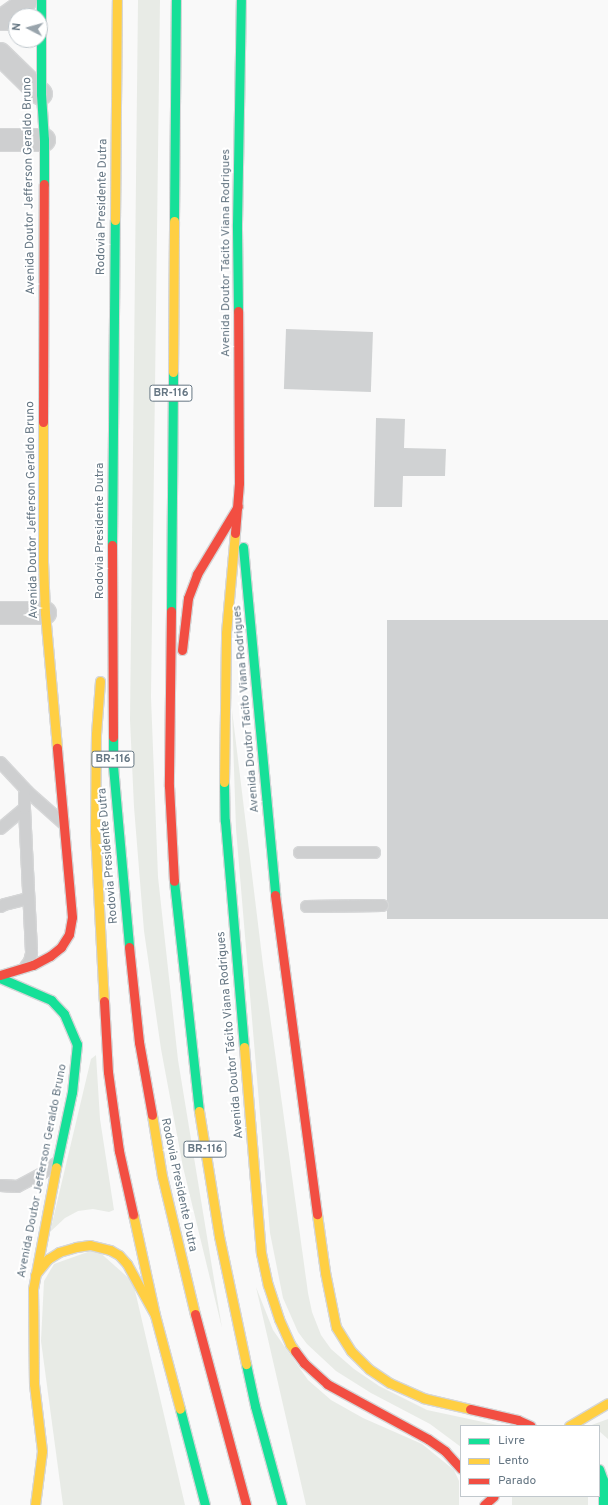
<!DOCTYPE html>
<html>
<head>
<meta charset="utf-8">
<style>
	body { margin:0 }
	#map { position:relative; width:608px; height:1505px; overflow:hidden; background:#f9f9f9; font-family:Overpass,sans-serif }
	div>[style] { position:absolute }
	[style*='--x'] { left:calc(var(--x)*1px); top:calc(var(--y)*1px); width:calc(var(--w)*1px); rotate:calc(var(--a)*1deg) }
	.green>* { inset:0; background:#e8ebe6; transform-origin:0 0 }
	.building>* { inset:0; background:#d0d2d3; transform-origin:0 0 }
	.roads { filter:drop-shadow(1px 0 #d5d6d7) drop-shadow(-1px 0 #d5d6d7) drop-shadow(0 1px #d5d6d7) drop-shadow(0 -1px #d5d6d7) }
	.lane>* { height:11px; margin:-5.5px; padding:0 5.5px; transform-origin:5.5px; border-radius:5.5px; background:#cecfd0 }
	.street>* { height:22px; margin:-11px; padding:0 11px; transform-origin:11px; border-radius:11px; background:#cecfd0 }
	.fast>* { height:9px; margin:-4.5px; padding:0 4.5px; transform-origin:4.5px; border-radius:4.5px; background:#16e098 }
	.slow>* { height:9px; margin:-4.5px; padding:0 4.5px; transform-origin:4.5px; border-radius:4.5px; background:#ffcf43 }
	.jam>* { height:9px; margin:-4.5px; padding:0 4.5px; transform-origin:4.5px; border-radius:4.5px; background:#f24e42 }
	span { translate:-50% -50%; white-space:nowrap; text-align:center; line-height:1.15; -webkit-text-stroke:4px #fff; paint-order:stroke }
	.shield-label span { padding:1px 3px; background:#fff; border:1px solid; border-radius:3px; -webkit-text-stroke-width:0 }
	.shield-label { font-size:11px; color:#657683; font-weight:700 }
	.street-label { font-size:12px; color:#657683 }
	.legend { position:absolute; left:460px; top:1425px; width:140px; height:72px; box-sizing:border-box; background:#fff; border:1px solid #c1c8cd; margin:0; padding:5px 7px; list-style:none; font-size:12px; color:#657683 }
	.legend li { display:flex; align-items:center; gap:8px; height:20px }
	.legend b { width:20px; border:1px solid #c1c8cd }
	.north { position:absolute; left:8px; top:8px; width:40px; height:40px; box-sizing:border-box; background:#fff; border:1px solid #c1c8cd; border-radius:50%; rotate:276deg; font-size:11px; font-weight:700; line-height:16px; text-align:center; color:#657683 }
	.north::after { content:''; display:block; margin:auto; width:14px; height:18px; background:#99a4ac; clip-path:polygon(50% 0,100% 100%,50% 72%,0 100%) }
</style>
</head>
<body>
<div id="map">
	<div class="green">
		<div style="clip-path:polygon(138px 0,160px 0,151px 697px,158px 877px,178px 1060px,222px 1328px,183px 1167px,161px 1049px,144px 931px,134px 807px,130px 720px)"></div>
		<div style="clip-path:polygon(232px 710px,263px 965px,308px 1293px,312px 1312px,321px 1335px,331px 1349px,354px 1369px,379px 1386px,427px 1410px,502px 1426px,461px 1426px,461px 1447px,430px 1424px,371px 1393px,336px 1371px,307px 1344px,298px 1332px,283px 1298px,270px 1233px,236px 829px)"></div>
		<div style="clip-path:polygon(96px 1055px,100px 1119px,114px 1210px,109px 1212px,93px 1209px,78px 1211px,65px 1218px,50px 1232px,91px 1059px)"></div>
		<div style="clip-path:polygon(96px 1249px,133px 1282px,185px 1505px,63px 1505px,41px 1341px,44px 1281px,54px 1264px)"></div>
		<div style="clip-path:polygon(256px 1287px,273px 1330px,308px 1380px,331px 1400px,363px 1418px,422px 1444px,454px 1470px,459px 1481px,459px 1505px,306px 1505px)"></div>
		<div style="clip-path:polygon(608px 1419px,608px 1439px,599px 1431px,599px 1426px,589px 1426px)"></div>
		<div style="left:512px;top:1496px;width:76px;height:9px"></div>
	</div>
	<div class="building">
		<div style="left:286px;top:329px;width:87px;height:60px;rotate:2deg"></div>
		<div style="clip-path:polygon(376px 418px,405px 419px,404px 448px,446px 449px,445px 476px,403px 476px,402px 507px,374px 507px)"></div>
		<div style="left:608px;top:620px;width:299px;height:221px;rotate:90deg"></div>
	</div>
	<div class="roads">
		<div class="lane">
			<div style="--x:0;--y:762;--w:40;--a:47"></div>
			<div style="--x:27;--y:791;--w:48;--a:41.6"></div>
			<div style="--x:24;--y:808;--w:145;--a:87.2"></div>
			<div style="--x:31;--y:953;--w:8;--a:104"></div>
			<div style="--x:29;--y:961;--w:6;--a:129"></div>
			<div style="--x:0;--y:828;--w:31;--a:-40"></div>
			<div style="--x:24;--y:808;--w:14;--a:-90"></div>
			<div style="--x:299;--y:852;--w:75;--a:0"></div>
			<div style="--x:0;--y:906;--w:4;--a:-27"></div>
			<div style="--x:4;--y:904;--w:25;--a:-14"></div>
			<div style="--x:306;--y:906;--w:76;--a:-0.8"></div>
			<div style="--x:0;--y:1185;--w:17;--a:3"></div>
			<div style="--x:17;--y:1186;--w:26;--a:-28"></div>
			<div style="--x:40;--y:1174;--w:19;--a:-36"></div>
		</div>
		<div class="street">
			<div style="--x:0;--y:19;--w:4;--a:0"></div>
			<div style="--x:4;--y:19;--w:19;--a:-36"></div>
			<div style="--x:19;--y:8;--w:11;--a:-49"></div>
			<div style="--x:0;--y:54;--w:57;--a:44.3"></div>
			<div style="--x:0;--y:140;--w:44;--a:0"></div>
			<div style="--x:0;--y:613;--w:45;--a:0"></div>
		</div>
		<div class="fast">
			<div style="--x:41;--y:0;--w:94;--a:90"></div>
			<div style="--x:41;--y:94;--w:46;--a:86.3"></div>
			<div style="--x:44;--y:140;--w:44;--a:90"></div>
			<div style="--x:174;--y:221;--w:221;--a:-89.5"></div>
			<div style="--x:238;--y:311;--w:87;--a:-90.7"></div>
			<div style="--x:237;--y:224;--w:224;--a:-89"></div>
			<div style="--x:112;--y:545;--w:325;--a:-89.5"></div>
			<div style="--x:243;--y:547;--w:349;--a:84.7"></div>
			<div style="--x:171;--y:611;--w:239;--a:-89.5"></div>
			<div style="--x:113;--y:737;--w:29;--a:90"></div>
			<div style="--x:113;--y:766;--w:182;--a:84.9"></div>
			<div style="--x:224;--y:782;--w:39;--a:89"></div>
			<div style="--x:225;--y:821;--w:227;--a:85.2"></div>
			<div style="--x:174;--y:881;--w:231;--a:83.8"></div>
			<div style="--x:0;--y:978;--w:56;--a:23.3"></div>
			<div style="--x:51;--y:1000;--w:19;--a:47"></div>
			<div style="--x:64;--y:1014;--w:33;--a:67"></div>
			<div style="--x:77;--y:1044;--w:48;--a:95.9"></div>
			<div style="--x:72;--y:1092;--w:77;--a:102"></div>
			<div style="--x:246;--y:1364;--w:43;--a:77.9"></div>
			<div style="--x:255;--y:1406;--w:103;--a:74.7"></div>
			<div style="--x:180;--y:1409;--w:99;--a:75.4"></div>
			<div style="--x:599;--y:1469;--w:12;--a:70"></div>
			<div style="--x:603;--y:1480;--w:25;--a:90"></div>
		</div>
		<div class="slow">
			<div style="--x:115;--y:220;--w:220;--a:-89.5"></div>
			<div style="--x:173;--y:372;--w:151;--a:-89.6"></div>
			<div style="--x:43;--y:422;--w:140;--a:90"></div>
			<div style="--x:43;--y:562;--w:51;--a:87.8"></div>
			<div style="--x:45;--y:613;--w:136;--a:84.9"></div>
			<div style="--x:100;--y:681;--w:53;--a:94.3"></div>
			<div style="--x:96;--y:734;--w:98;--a:90.6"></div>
			<div style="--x:95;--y:832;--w:169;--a:87"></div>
			<div style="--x:224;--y:782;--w:149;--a:-89.2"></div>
			<div style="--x:226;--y:633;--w:100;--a:-84.9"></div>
			<div style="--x:244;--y:1047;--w:207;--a:85.3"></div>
			<div style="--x:261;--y:1253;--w:33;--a:78"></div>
			<div style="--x:268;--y:1285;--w:36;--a:72"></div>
			<div style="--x:279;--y:1319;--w:27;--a:66"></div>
			<div style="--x:290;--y:1344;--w:9;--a:54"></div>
			<div style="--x:199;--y:1111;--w:127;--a:80.9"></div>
			<div style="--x:219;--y:1236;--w:131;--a:78.1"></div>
			<div style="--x:152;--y:1115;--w:62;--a:80.7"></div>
			<div style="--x:162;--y:1176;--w:142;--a:76.6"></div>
			<div style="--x:133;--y:1214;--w:103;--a:77.7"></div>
			<div style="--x:317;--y:1214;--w:59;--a:82.1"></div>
			<div style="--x:325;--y:1272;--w:56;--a:78.7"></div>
			<div style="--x:336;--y:1327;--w:28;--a:58"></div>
			<div style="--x:351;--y:1351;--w:25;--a:45"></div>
			<div style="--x:369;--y:1369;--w:25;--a:34"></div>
			<div style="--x:390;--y:1383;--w:36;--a:24"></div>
			<div style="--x:423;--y:1398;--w:48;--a:13.2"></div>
			<div style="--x:35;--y:1275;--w:21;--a:-51"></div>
			<div style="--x:48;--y:1259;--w:13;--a:-32"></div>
			<div style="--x:59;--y:1252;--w:18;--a:-16"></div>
			<div style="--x:76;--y:1247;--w:14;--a:-8"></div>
			<div style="--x:90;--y:1245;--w:21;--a:14"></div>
			<div style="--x:110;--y:1250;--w:10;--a:29"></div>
			<div style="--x:119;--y:1255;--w:12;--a:48"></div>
			<div style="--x:127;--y:1264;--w:58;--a:61.2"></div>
			<div style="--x:155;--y:1315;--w:97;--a:75.1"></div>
			<div style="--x:569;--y:1426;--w:45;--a:-30.5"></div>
			<div style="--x:35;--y:1505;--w:54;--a:-82.6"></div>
			<div style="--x:42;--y:1451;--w:67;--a:-96.8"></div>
			<div style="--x:34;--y:1384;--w:95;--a:-90.6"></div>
			<div style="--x:33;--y:1289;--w:124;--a:-79.3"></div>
		</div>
		<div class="jam">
			<div style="--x:43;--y:422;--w:238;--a:-89.8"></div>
			<div style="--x:235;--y:533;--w:50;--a:-85.4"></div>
			<div style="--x:239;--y:483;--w:172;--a:-90.3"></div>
			<div style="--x:112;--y:545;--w:192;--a:89.7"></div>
			<div style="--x:171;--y:611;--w:175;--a:90.7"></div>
			<div style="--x:169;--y:786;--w:95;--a:87"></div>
			<div style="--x:182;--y:650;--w:52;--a:-83.4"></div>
			<div style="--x:188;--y:598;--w:26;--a:-69"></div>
			<div style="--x:197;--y:574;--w:79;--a:-58.9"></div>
			<div style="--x:275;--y:895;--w:322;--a:82.5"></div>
			<div style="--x:129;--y:947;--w:96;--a:84"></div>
			<div style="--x:139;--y:1042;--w:74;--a:79.9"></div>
			<div style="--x:0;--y:975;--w:34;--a:-17"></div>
			<div style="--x:33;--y:965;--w:19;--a:-28"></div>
			<div style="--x:50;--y:956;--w:14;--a:-39"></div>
			<div style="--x:61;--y:947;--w:15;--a:-58"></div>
			<div style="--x:69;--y:934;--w:17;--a:-80"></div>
			<div style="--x:72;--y:917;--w:170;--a:-95.1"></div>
			<div style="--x:104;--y:1001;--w:71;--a:86.8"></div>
			<div style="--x:108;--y:1072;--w:80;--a:82.1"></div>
			<div style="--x:119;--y:1151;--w:65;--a:77.5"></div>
			<div style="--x:195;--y:1314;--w:198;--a:75"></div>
			<div style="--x:295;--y:1351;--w:15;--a:53"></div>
			<div style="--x:304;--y:1363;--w:31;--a:42"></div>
			<div style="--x:327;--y:1384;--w:115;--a:28.6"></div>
			<div style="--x:428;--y:1439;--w:21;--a:35"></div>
			<div style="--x:445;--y:1451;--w:24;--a:48"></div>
			<div style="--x:470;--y:1409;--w:49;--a:12.9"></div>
			<div style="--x:518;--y:1420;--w:14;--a:25"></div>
			<div style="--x:484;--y:1505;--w:13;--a:-42"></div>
		</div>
	</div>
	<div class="shield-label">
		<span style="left:171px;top:393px">BR-116</span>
		<span style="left:113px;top:759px">BR-116</span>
		<span style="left:205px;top:1149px">BR-116</span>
	</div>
	<div class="street-label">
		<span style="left:30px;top:186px;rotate:-91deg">Avenida Doutor Jefferson Geraldo Bruno</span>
		<span style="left:103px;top:207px;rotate:-89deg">Rodovia Presidente Dutra</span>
		<span style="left:227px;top:253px;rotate:-90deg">Avenida Doutor Tácito Viana Rodrigues</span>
		<span style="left:33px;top:510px;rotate:-91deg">Avenida Doutor Jefferson Geraldo Bruno</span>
		<span style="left:101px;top:531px;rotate:-90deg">Rodovia Presidente Dutra</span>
		<span style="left:247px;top:709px;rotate:-95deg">Avenida Doutor Tácito Viana Rodrigues</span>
		<span style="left:109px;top:856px;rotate:-95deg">Rodovia Presidente Dutra</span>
		<span style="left:231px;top:1035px;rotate:-95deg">Avenida Doutor Tácito Viana Rodrigues</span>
		<span style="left:43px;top:1171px;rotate:-79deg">Avenida Doutor Jefferson Geraldo Bruno</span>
		<span style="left:178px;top:1185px;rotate:78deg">Rodovia Presidente Dutra</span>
	</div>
	<ul class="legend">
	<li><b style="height:5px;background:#16e098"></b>Livre</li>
	<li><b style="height:5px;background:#ffcf43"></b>Lento</li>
	<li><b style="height:5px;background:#f24e42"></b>Parado</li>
	</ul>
	<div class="north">N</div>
</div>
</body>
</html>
